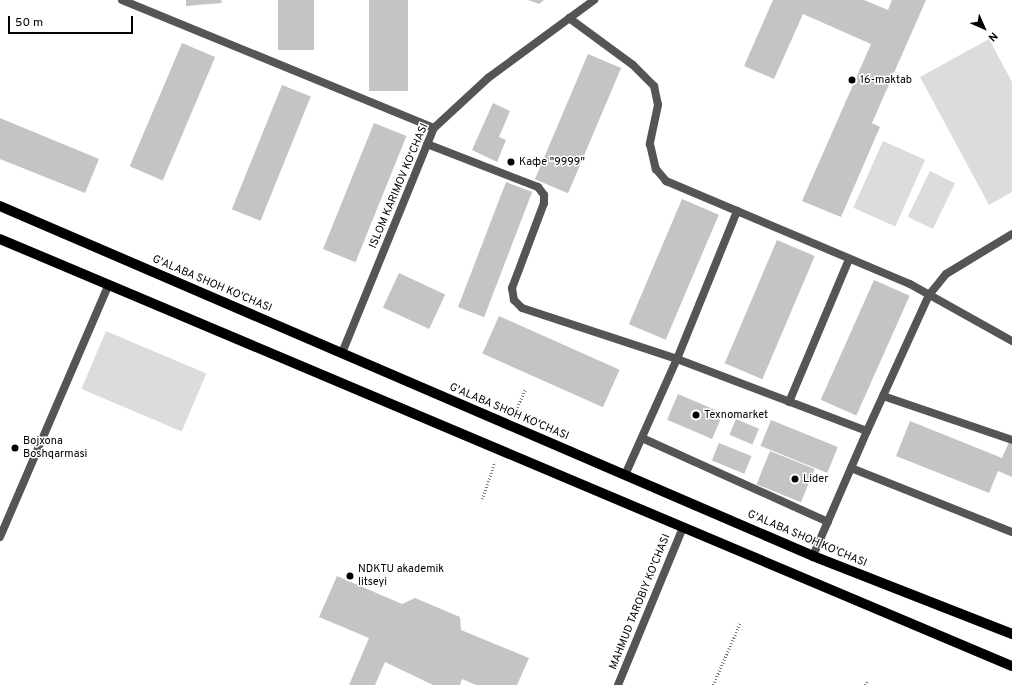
<!DOCTYPE html>
<html>
<head>
<meta charset="utf-8">
<style>
	body { margin:0 }
	#map { position:relative; width:1012px; height:685px; overflow:hidden; background:#fff; font-family:Overpass,sans-serif }
	div>[style] { position:absolute }
	[style*='--x'] { left:calc(var(--x)*1px); top:calc(var(--y)*1px); width:calc(var(--w)*1px); rotate:calc(var(--a)*1deg) }
	.green>* { inset:0; background:#dcdcdc; transform-origin:0 0 }
	.building>* { inset:0; background:#c4c4c4; transform-origin:0 0 }
	.path>* { height:2.5px; margin-top:-1.25px; transform-origin:0; background:repeating-linear-gradient(90deg,#777 0 1px,transparent 0 3px) }
	.service>* { height:8px; margin:-4px; padding:0 4px; transform-origin:4px; border-radius:4px; background:#555 }
	.minor>* { height:8px; margin:-4px; padding:0 4px; transform-origin:4px; border-radius:4px; background:#555 }
	.primary>* { height:10px; margin:-5px; padding:0 5px; transform-origin:5px; border-radius:5px; background:#000 }
	.dots>* { width:11px; height:11px; translate:-50% -50%; box-sizing:border-box; border:2px solid #fff; border-radius:50% }
	span { translate:-50% -50%; white-space:nowrap; text-align:center; line-height:1.15; -webkit-text-stroke:3px #fff; paint-order:stroke }
	.poi-label { font-size:11px; color:#000 }
	.left { translate:0 -50%; text-align:left }
	.street-label { font-size:11px; color:#000 }
	.north { position:absolute; left:964px; top:8px; width:40px; height:40px; -webkit-text-stroke:3px #fff; paint-order:stroke; rotate:135deg; font-size:11px; font-weight:700; line-height:16px; text-align:center; color:#000 }
	.north::after { content:''; display:block; margin:auto; width:14px; height:18px; background:#000; clip-path:polygon(50% 0,100% 100%,50% 72%,0 100%) }
	.scale { position:absolute; left:8px; top:16px; width:125px; height:18px; box-sizing:border-box; border:2px solid #000; border-top:0; padding-left:5px; font-size:12px; line-height:14px; white-space:nowrap; color:#000; -webkit-text-stroke:3px #fff; paint-order:stroke }
</style>
</head>
<body>
<div id="map">
	<div class="green">
		<div style="clip-path:polygon(989px 39px,1012px 82px,1012px 192px,989px 205px,920px 77px)"></div>
		<div style="left:883px;top:141px;width:46px;height:73px;rotate:24deg"></div>
		<div style="left:930px;top:171px;width:28px;height:51px;rotate:26deg"></div>
		<div style="left:106px;top:331px;width:109px;height:63px;rotate:23deg"></div>
	</div>
	<div class="building">
		<div style="clip-path:polygon(186px 0,221px 0,222px 3px,186px 6px)"></div>
		<div style="left:278px;top:0;width:36px;height:50px"></div>
		<div style="left:369px;top:0;width:39px;height:91px"></div>
		<div style="clip-path:polygon(528px 0,544px 0,539px 4px)"></div>
		<div style="clip-path:polygon(773px 0,864px 0,888px 10px,892px 0,926px 0,872px 123px,880px 127px,841px 217px,802px 201px,871px 44px,803px 14px,774px 79px,744px 66px)"></div>
		<div style="left:182px;top:43px;width:36px;height:134px;rotate:23deg"></div>
		<div style="left:588px;top:54px;width:36px;height:136px;rotate:23deg"></div>
		<div style="left:282px;top:85px;width:31px;height:134px;rotate:22deg"></div>
		<div style="clip-path:polygon(493px 103px,510px 111px,499px 137px,506px 140px,497px 162px,472px 150px)"></div>
		<div style="clip-path:polygon(0 118px,99px 159px,85px 193px,0 159px)"></div>
		<div style="left:374px;top:123px;width:35px;height:136px;rotate:22deg"></div>
		<div style="left:506px;top:182px;width:28px;height:134px;rotate:21deg"></div>
		<div style="left:682px;top:199px;width:40px;height:136px;rotate:23deg"></div>
		<div style="left:777px;top:240px;width:41px;height:134px;rotate:23deg"></div>
		<div style="left:399px;top:273px;width:51px;height:38px;rotate:25deg"></div>
		<div style="left:874px;top:280px;width:39px;height:131px;rotate:24deg"></div>
		<div style="left:499px;top:316px;width:132px;height:41px;rotate:24deg"></div>
		<div style="left:678px;top:394px;width:49px;height:28px;rotate:23deg"></div>
		<div style="left:736px;top:419px;width:25px;height:17px;rotate:23deg"></div>
		<div style="left:771px;top:420px;width:72px;height:28px;rotate:22deg"></div>
		<div style="clip-path:polygon(910px 421px,1002px 458px,1009px 442px,1012px 444px,1012px 477px,998px 471px,989px 493px,896px 456px)"></div>
		<div style="left:719px;top:443px;width:35px;height:19px;rotate:22deg"></div>
		<div style="left:770px;top:451px;width:48px;height:36px;rotate:22deg"></div>
		<div style="clip-path:polygon(337px 576px,402px 604px,415px 598px,460px 617px,461px 630px,529px 658px,517px 685px,476px 685px,462px 679px,460px 685px,433px 685px,385px 662px,375px 685px,349px 685px,369px 638px,319px 617px)"></div>
	</div>
	<div class="path">
		<div style="--x:515;--y:413;--w:25;--a:-67"></div>
		<div style="--x:482;--y:499;--w:39;--a:-71"></div>
		<div style="--x:713;--y:685;--w:68;--a:-66.5"></div>
		<div style="--x:865;--y:685;--w:4;--a:-56"></div>
	</div>
	<div class="service">
		<div style="--x:122;--y:0;--w:337;--a:22.3"></div>
		<div style="--x:569;--y:18;--w:79;--a:36.3"></div>
		<div style="--x:633;--y:65;--w:30;--a:45"></div>
		<div style="--x:654;--y:86;--w:19;--a:78"></div>
		<div style="--x:658;--y:105;--w:40;--a:102"></div>
		<div style="--x:650;--y:144;--w:26;--a:77"></div>
		<div style="--x:656;--y:169;--w:16;--a:50"></div>
		<div style="--x:666;--y:181;--w:265;--a:22.9"></div>
		<div style="--x:910;--y:284;--w:117;--a:29.2"></div>
		<div style="--x:427;--y:144;--w:119;--a:21.2"></div>
		<div style="--x:538;--y:187;--w:10;--a:53"></div>
		<div style="--x:544;--y:195;--w:8;--a:90"></div>
		<div style="--x:544;--y:203;--w:91;--a:110.6"></div>
		<div style="--x:512;--y:288;--w:12;--a:81"></div>
		<div style="--x:514;--y:300;--w:11;--a:45"></div>
		<div style="--x:522;--y:308;--w:163;--a:18.2"></div>
		<div style="--x:677;--y:359;--w:160;--a:-67.9"></div>
		<div style="--x:883;--y:396;--w:136;--a:18.8"></div>
		<div style="--x:789;--y:402;--w:155;--a:-67.2"></div>
		<div style="--x:867;--y:431;--w:149;--a:-65.5"></div>
		<div style="--x:929;--y:295;--w:27;--a:-51"></div>
		<div style="--x:946;--y:274;--w:77;--a:-31.2"></div>
		<div style="--x:642;--y:438;--w:204;--a:24.3"></div>
		<div style="--x:851;--y:468;--w:173;--a:21.7"></div>
	</div>
	<div class="minor">
		<div style="--x:342;--y:353;--w:243;--a:-67.8"></div>
		<div style="--x:434;--y:128;--w:74;--a:-42.8"></div>
		<div style="--x:488;--y:78;--w:132;--a:-36.3"></div>
		<div style="--x:625;--y:475;--w:127;--a:-65.9"></div>
		<div style="--x:677;--y:359;--w:203;--a:20.8"></div>
		<div style="--x:867;--y:431;--w:136;--a:113.4"></div>
		<div style="--x:0;--y:537;--w:275;--a:-66.7"></div>
		<div style="--x:618;--y:685;--w:171;--a:-67.6"></div>
	</div>
	<div class="primary">
		<div style="--x:0;--y:206;--w:885;--a:23.29"></div>
		<div style="--x:813;--y:556;--w:214;--a:21.4"></div>
		<div style="--x:0;--y:239;--w:1098;--a:22.88"></div>
	</div>
	<div class="dots">
		<div style="left:852px;top:80px;background:#000"></div>
		<div style="left:511px;top:162px;background:#000"></div>
		<div style="left:696px;top:415px;background:#000"></div>
		<div style="left:15px;top:448px;background:#000"></div>
		<div style="left:795px;top:479px;background:#000"></div>
		<div style="left:350px;top:576px;background:#000"></div>
	</div>
	<div class="poi-label">
		<span class="left" style="left:860px;top:80px">16-maktab</span>
		<span class="left" style="left:519px;top:162px">Кафе "9999"</span>
		<span class="left" style="left:704px;top:415px">Texnomarket</span>
		<span class="left" style="left:23px;top:448px">Bojxona<br>Boshqarmasi</span>
		<span class="left" style="left:803px;top:479px">Lider</span>
		<span class="left" style="left:358px;top:576px">NDKTU akademik<br>litseyi</span>
	</div>
	<div class="street-label">
		<span style="left:399px;top:186px;rotate:-67deg">ISLOM KARIMOV KO‘CHASI</span>
		<span style="left:212px;top:284px;rotate:23deg">G'ALABA SHOH KO'CHASI</span>
		<span style="left:509px;top:412px;rotate:23deg">G'ALABA SHOH KO'CHASI</span>
		<span style="left:807px;top:539px;rotate:23deg">G'ALABA SHOH KO'CHASI</span>
		<span style="left:640px;top:602px;rotate:-68deg">MAHMUD TAROBIY KO'CHASI</span>
	</div>
	<div class="north">N</div>
	<div class="scale">50 m</div>
</div>
</body>
</html>
